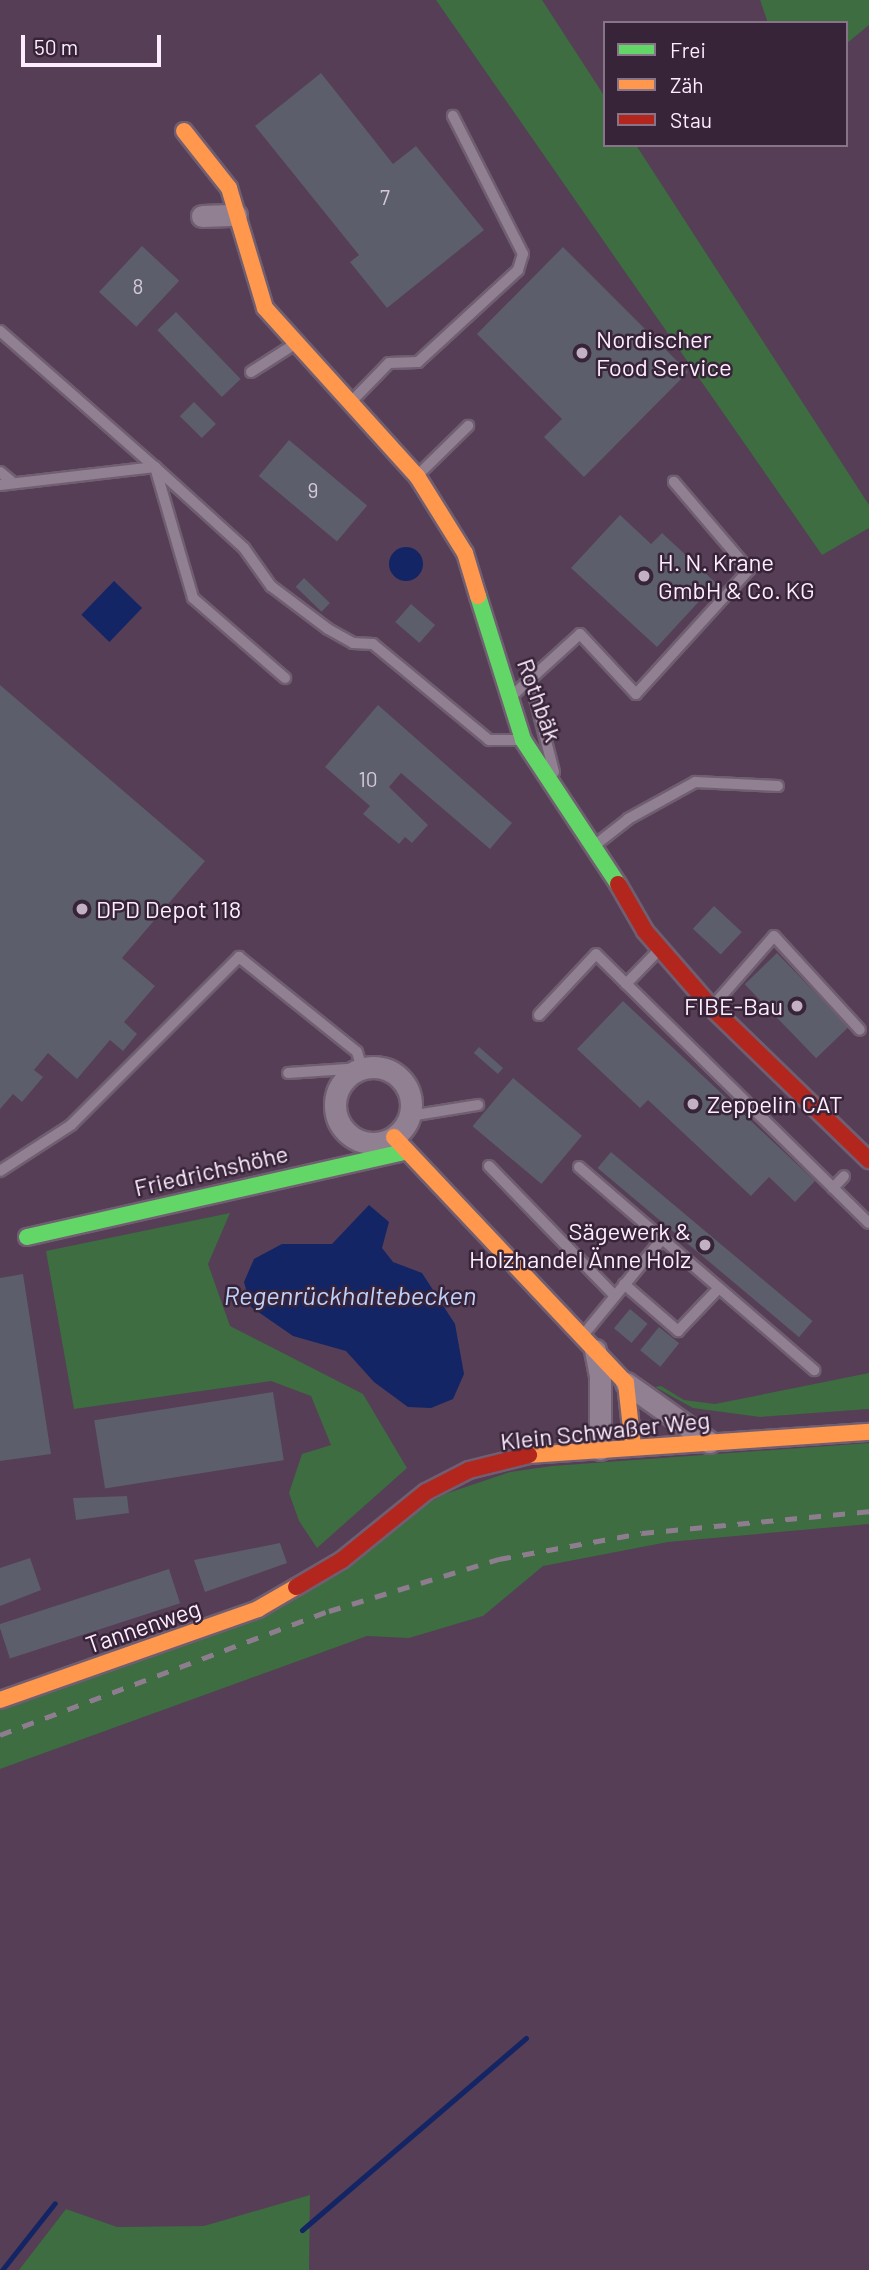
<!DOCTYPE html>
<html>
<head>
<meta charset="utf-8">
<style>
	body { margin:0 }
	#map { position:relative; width:869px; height:2270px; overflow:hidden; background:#553e56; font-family:Barlow,sans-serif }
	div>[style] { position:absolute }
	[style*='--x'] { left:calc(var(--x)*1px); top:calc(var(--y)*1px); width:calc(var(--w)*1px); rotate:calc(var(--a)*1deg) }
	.green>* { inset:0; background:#3d6d40 }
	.water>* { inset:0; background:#132565; transform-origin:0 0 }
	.round { border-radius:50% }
	.stream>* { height:5px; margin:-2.5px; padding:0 2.5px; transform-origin:2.5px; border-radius:2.5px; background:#132565 }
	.building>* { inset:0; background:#5c5e6b; transform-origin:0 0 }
	.roads { filter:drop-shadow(2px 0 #705e71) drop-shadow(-2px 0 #705e71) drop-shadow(0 2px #705e71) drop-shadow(0 -2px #705e71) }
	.lane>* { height:10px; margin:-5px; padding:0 5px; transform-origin:5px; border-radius:5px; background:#917f92 }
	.street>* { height:21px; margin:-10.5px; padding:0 10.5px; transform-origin:10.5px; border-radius:10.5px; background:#917f92 }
	.street>.ring { margin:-10.5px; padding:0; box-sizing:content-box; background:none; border:21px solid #917f92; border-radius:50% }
	.fast>* { height:16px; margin:-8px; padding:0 8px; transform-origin:8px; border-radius:8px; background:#63d668 }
	.slow>* { height:16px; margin:-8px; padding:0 8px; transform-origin:8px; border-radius:8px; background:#ff974d }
	.jam>* { height:16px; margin:-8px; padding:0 8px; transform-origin:8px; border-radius:8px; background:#b3261e }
	.rail>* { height:5px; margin-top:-2.5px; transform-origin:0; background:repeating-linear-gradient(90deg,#8d7d8e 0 12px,transparent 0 24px) }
	.dots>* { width:19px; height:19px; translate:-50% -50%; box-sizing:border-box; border:4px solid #382439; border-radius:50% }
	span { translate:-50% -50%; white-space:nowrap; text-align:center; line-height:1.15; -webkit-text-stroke:5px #382439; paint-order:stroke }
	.number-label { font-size:21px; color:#d5c9d9 }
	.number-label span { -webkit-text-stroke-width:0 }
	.poi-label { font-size:24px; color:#fdedfe }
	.left { translate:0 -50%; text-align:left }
	.right { translate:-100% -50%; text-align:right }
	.street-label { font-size:24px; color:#fdedfe }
	.water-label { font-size:26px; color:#bed2fb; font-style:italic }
	.legend { position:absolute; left:603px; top:21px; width:245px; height:126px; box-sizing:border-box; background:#382439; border:2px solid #877488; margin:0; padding:9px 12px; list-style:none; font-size:21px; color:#fdedfe }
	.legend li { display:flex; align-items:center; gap:14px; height:35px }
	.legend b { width:35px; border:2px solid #877488 }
	.scale { position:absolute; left:21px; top:35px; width:140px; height:32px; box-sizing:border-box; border:4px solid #fdedfe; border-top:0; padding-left:9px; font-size:21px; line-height:24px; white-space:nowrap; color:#fdedfe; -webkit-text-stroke:5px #382439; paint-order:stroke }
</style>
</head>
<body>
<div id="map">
	<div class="green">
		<div style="clip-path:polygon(436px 0,542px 0,605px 97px,605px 145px,636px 145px,869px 505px,869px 528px,822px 555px)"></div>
		<div style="clip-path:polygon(760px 0,869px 0,869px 25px,846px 44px,846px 23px,768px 23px)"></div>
		<div style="clip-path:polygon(230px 1213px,208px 1264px,230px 1326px,363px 1394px,407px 1468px,317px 1548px,299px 1521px,289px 1493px,302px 1454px,331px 1445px,311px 1396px,271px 1381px,74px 1409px,46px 1251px)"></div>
		<div style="clip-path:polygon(869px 1373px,869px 1409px,760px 1417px,693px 1408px,655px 1387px,661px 1386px,684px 1400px,715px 1404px)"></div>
		<div style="clip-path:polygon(869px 1443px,869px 1524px,668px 1542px,543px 1566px,483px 1616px,409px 1638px,367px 1636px,0 1769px,0 1709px,147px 1658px,445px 1494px,510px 1472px,552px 1466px)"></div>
		<div style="clip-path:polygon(310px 2195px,309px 2270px,19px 2270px,66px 2209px,117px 2227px,204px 2226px)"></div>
	</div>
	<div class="water">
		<div class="round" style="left:389px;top:547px;width:34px;height:34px"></div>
		<div style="left:114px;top:581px;width:39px;height:47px;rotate:44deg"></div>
		<div style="clip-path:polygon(369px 1205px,389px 1222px,382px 1248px,393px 1262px,422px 1273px,455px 1324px,464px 1374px,453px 1399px,431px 1408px,408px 1407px,374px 1382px,346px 1351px,293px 1336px,251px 1307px,244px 1282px,254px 1259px,282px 1244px,332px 1244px)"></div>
	</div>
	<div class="stream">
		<div style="--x:302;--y:2230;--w:295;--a:-40.6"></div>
		<div style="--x:2;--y:2270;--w:85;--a:-51.7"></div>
	</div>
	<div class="building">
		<div style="clip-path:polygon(321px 73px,393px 164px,416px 146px,484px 230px,387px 308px,350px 262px,359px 255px,255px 126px)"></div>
		<div style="left:142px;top:246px;width:51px;height:63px;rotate:43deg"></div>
		<div style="clip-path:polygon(563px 247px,688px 372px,584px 477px,544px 437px,562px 419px,477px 334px)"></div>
		<div style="left:176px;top:312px;width:93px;height:26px;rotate:46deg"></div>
		<div style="left:194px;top:402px;width:31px;height:20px;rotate:45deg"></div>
		<div style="left:289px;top:440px;width:102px;height:47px;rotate:40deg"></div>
		<div style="clip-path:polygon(620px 515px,651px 544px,662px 533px,716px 583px,657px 647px,571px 568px)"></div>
		<div style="left:304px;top:578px;width:36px;height:12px;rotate:44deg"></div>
		<div style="left:411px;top:604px;width:32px;height:24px;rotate:41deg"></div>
		<div style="clip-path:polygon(0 685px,205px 861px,122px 958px,155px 986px,124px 1022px,137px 1034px,123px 1051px,110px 1040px,77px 1079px,48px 1053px,34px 1070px,43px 1077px,22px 1102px,13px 1094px,0 1109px)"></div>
		<div style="clip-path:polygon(378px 705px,512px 823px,490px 849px,401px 773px,389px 787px,428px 825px,412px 843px,405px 837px,399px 844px,363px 814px,370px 806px,325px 767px)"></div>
		<div style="left:714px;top:906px;width:38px;height:31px;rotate:43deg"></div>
		<div style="left:777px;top:953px;width:103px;height:45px;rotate:46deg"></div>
		<div style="clip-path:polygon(623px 1001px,815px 1181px,795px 1202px,769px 1177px,751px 1196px,648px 1100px,640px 1108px,577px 1049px)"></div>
		<div style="left:479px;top:1047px;width:32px;height:8px;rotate:41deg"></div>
		<div style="left:513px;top:1078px;width:90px;height:63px;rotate:40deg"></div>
		<div style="left:611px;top:1152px;width:263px;height:21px;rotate:40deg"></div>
		<div style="clip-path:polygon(23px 1274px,51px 1454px,0 1461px,0 1278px)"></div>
		<div style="left:630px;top:1309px;width:23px;height:25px;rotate:40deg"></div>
		<div style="left:659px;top:1327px;width:26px;height:30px;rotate:39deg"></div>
		<div style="left:273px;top:1392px;width:69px;height:181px;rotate:81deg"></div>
		<div style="clip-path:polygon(127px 1496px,129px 1513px,76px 1520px,73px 1498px)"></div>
		<div style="clip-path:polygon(280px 1543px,287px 1563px,205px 1592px,194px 1560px)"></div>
		<div style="clip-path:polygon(30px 1558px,41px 1590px,0 1606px,0 1568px)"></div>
		<div style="left:169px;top:1569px;width:36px;height:179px;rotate:72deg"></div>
	</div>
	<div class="roads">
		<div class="lane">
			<div style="--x:0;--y:331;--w:206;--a:41.3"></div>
			<div style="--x:155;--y:467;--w:136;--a:73.8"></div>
			<div style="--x:193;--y:598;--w:122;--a:41"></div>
			<div style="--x:251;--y:372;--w:52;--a:-32.5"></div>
			<div style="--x:352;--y:401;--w:53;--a:-45.8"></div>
			<div style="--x:389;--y:363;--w:29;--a:-2"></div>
			<div style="--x:418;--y:362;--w:136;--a:-42.6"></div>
			<div style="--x:518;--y:270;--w:17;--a:-73"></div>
			<div style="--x:523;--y:254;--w:155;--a:-116.9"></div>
			<div style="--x:0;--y:472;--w:14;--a:39"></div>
			<div style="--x:419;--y:474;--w:69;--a:-44.4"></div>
			<div style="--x:0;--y:485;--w:156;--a:-6.6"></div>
			<div style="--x:155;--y:467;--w:120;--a:42.3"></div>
			<div style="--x:244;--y:548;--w:47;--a:54.6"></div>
			<div style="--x:271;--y:586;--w:71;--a:37"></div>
			<div style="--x:328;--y:629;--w:29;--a:29"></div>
			<div style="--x:353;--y:643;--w:20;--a:3"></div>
			<div style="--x:373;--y:644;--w:151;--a:39.6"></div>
			<div style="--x:489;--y:740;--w:32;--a:0"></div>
			<div style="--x:530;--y:679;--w:96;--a:75.5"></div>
			<div style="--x:514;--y:694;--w:89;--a:-42.3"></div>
			<div style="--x:580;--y:634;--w:82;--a:47"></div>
			<div style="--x:636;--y:694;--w:168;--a:-47.7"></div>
			<div style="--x:749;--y:570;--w:116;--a:-130.4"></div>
			<div style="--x:599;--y:842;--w:37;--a:-38"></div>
			<div style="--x:628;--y:819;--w:77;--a:-28.9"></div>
			<div style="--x:695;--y:782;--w:83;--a:2.8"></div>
			<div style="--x:626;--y:984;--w:46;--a:-45.9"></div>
			<div style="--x:712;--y:1007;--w:94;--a:-48.9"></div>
			<div style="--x:774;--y:936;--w:127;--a:47.5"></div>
			<div style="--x:539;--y:1015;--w:83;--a:-46.9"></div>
			<div style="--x:596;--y:954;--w:383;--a:44.6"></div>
			<div style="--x:410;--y:1116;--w:69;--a:-9.2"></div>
			<div style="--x:489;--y:1166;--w:181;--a:45.9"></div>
			<div style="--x:579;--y:1167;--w:311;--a:40.8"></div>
			<div style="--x:0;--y:1171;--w:85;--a:-32.9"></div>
			<div style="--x:71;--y:1125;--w:238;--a:-45"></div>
			<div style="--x:239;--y:957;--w:151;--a:38.8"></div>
			<div style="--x:357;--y:1052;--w:17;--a:73"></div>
			<div style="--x:362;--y:1068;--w:74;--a:176.1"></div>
			<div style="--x:833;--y:1188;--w:16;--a:-47"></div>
			<div style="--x:624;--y:1284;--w:72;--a:41"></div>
			<div style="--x:678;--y:1331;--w:59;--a:-46.4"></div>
			<div style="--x:584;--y:1334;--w:123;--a:-50.6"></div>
		</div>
		<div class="street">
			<div style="--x:202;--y:216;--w:34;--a:-2"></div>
			<div class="ring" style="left:335px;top:1067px;width:55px;height:55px"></div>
			<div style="--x:595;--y:1350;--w:26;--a:79"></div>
			<div style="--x:600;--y:1376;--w:73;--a:90"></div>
			<div style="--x:626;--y:1383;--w:102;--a:35.4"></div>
		</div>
		<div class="fast">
			<div style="--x:478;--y:596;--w:151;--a:72.6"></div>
			<div style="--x:523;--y:740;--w:173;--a:56.6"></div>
			<div style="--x:27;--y:1237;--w:387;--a:-12.7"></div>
		</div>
		<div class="slow">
			<div style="--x:184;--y:131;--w:73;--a:51.7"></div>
			<div style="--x:229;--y:188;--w:125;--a:73.3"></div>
			<div style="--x:265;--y:308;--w:227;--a:47.9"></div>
			<div style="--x:417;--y:476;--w:91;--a:58.1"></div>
			<div style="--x:465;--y:553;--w:45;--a:73.2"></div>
			<div style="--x:394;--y:1137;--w:338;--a:46.7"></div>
			<div style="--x:626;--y:1383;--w:63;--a:83.7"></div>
			<div style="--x:529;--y:1455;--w:341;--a:-3.9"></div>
			<div style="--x:0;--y:1700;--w:274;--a:-19.4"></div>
			<div style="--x:258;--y:1609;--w:44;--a:-30.1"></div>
		</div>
		<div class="jam">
			<div style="--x:618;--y:884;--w:54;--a:60.1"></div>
			<div style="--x:645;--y:931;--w:101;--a:49"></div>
			<div style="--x:711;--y:1007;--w:220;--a:44.1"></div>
			<div style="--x:296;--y:1587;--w:53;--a:-30.4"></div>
			<div style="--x:342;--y:1560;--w:108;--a:-39"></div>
			<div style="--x:426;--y:1492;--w:48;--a:-27.1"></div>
			<div style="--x:469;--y:1470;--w:62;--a:-14"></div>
		</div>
	</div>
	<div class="rail">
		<div style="--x:0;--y:1735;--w:352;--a:-20.7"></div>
		<div style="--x:329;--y:1611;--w:178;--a:-17"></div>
		<div style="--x:499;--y:1559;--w:145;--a:-10.3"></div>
		<div style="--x:642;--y:1533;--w:228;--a:-5.5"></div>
	</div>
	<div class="dots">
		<div style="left:582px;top:353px;background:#c2b0c3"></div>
		<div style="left:644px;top:576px;background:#c2b0c3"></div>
		<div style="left:82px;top:909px;background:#c2b0c3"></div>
		<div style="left:797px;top:1006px;background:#c2b0c3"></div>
		<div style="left:693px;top:1104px;background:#c2b0c3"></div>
		<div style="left:705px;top:1245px;background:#c2b0c3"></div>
	</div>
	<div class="number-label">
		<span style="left:385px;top:197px">7</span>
		<span style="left:138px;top:286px">8</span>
		<span style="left:313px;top:490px">9</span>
		<span style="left:368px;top:779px">10</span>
	</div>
	<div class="poi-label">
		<span class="left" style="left:596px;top:353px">Nordischer<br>Food Service</span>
		<span class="left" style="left:658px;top:576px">H. N. Krane<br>GmbH &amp; Co. KG</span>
		<span class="left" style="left:96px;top:909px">DPD Depot 118</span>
		<span class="right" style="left:783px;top:1006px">FIBE-Bau</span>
		<span class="left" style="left:707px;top:1104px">Zeppelin CAT</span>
		<span class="right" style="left:691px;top:1245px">Sägewerk &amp;<br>Holzhandel Änne Holz</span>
	</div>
	<div class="street-label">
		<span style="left:540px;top:700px;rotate:70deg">Rothbäk</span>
		<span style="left:211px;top:1170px;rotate:-13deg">Friedrichshöhe</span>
		<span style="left:605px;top:1430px;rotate:-6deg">Klein Schwaßer Weg</span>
		<span style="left:143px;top:1626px;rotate:-19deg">Tannenweg</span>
	</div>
	<div class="water-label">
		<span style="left:350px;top:1295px">Regenrückhaltebecken</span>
	</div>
	<ul class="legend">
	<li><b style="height:9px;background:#63d668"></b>Frei</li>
	<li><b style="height:9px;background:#ff974d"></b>Zäh</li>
	<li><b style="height:9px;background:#b3261e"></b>Stau</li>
	</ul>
	<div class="scale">50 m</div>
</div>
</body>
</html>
